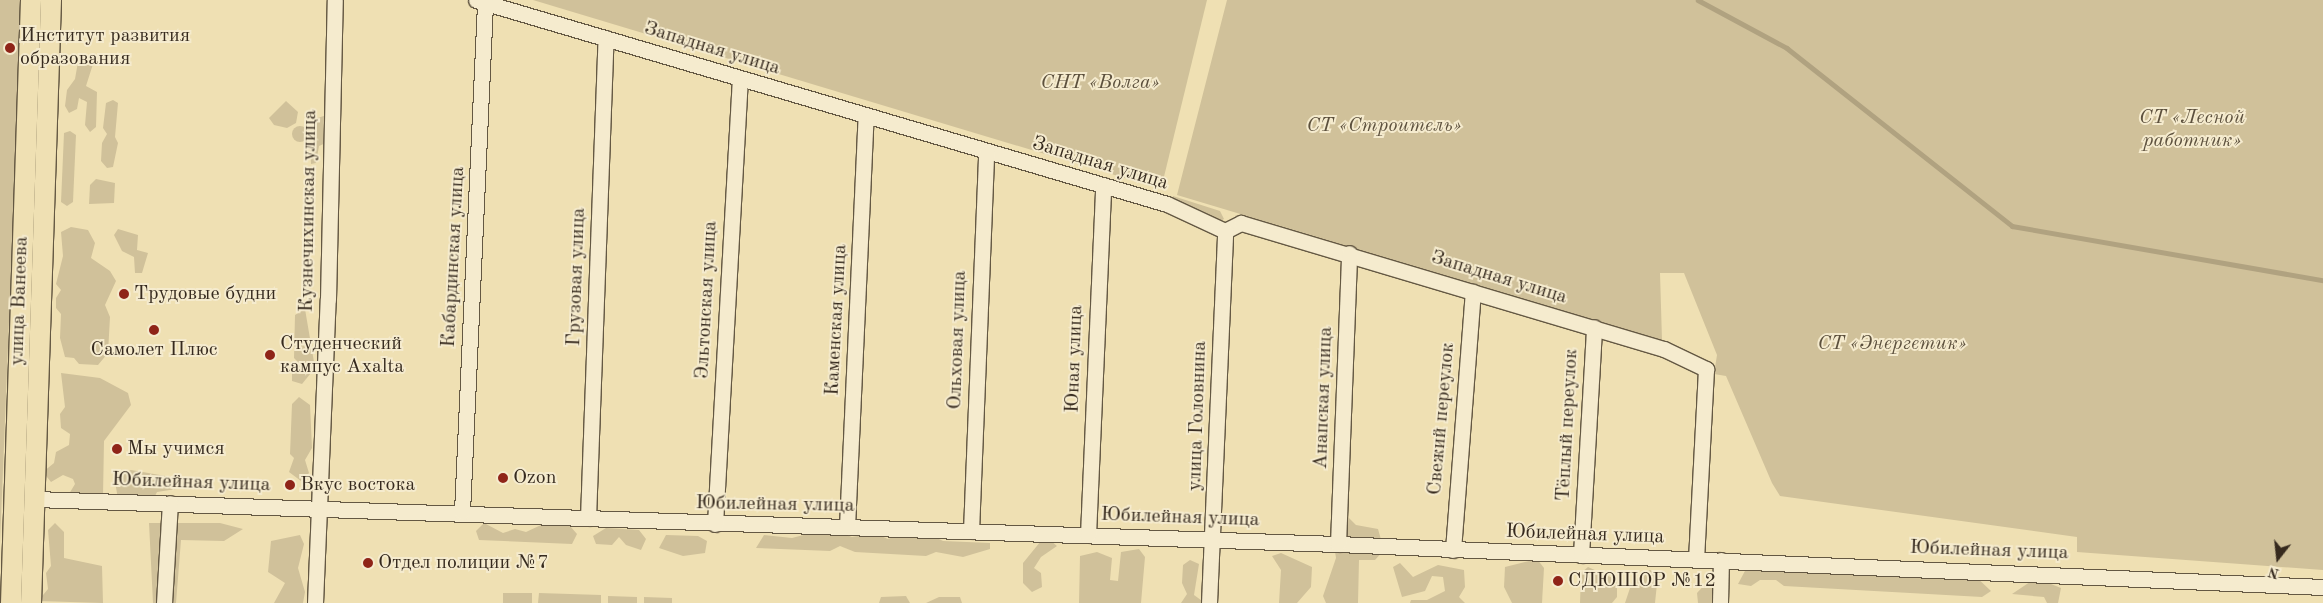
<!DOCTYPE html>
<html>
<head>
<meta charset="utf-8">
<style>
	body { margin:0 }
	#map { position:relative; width:2323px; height:603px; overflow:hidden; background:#efe0b3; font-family:"Old Standard TT",serif }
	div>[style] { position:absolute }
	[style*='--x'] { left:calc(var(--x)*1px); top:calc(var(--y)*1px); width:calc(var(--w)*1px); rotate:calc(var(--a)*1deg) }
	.green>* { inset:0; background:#d0c19a; transform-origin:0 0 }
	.round { border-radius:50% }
	.stream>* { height:4.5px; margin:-2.25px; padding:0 2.25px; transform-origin:2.25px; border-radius:2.25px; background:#b0a280 }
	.roads { filter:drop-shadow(1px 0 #645843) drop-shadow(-1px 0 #645843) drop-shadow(0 1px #645843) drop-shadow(0 -1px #645843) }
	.minor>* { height:15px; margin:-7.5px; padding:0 7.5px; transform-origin:7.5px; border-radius:7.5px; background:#f5ebce }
	.major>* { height:20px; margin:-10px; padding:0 10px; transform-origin:10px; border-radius:10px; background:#efe0b3 }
	.dots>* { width:14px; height:14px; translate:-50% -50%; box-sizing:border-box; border:2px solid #f5ebce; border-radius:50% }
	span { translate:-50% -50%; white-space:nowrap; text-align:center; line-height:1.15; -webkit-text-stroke:4px #f5ebce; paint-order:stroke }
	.poi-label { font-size:20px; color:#362a1e }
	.left { translate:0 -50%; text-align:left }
	.street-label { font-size:20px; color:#362a1e }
	.park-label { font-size:20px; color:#5c503d; font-style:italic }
	.north { position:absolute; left:2253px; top:533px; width:50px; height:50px; -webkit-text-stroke:4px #f5ebce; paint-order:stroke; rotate:196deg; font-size:14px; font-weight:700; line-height:20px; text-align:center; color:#362a1e }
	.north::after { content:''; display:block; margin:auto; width:18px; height:22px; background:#362a1e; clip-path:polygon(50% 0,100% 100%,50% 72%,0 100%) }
</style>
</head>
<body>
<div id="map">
	<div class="green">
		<div style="clip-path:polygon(0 0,22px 0,0 544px)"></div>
		<div style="clip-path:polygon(533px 0,1207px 0,1161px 189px)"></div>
		<div style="clip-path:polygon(1227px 0,2323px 0,2323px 570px,2077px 552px,2077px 537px,1780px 496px,1772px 483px,1726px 376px,1714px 374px,1717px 355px,1684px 273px,1660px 273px,1662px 340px,1177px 195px)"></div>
		<div style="clip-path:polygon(79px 56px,89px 57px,93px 64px,86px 86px,97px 92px,96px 127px,90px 132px,85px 125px,87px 102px,79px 98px,77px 109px,69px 113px,65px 106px,67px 90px,75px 79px)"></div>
		<div style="clip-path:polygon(113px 100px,118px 103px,115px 137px,118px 143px,113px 167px,107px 168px,101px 161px,102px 143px,107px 134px,103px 128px,106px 103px)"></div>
		<div style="clip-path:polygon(286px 101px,298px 112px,296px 123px,287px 128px,274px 125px,269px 118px)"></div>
		<div style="clip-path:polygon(327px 115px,328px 142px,319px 146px,316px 163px,311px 164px,310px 134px,314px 119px)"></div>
		<div class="round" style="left:292px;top:126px;width:16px;height:16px"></div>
		<div style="clip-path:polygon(70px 131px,76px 135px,73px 202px,67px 206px,61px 202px,64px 133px)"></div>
		<div style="clip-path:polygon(96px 179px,115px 183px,114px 203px,89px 204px,90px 185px)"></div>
		<div style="clip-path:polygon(1173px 196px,1220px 211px,1224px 219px,1215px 224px,1172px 204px)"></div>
		<div style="clip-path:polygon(71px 227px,88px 230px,95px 243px,91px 258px,110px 271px,116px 281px,105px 305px,110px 317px,108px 353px,98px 365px,79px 364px,74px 358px,65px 357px,60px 338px,61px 314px,56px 308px,56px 298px,61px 290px,56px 284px,63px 256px,61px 232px)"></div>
		<div style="clip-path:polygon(118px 229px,138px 235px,137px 250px,148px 253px,142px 273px,135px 273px,134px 257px,122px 251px,114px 235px)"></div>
		<div style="clip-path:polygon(305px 309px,315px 368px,302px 384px,292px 381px,292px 372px,299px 363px,294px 358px,295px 315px)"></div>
		<div style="clip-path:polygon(61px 373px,100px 378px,128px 393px,131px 405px,104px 441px,103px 496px,69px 494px,75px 484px,73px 479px,63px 475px,51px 482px,43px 472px,54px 463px,56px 452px,69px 445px,70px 434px,61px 428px,60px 414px,65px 407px)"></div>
		<div style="clip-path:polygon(299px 397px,310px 405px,312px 448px,305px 460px,309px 473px,301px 481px,289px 472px,294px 458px,290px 454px,292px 404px)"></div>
		<div style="clip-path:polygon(131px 470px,177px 478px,176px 489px,157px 492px,153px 500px,118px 499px,114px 476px)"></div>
		<div style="clip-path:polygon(1347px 516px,1356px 525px,1378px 529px,1384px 550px,1375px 560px,1359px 560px,1358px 603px,1326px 603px,1323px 596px,1336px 558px,1333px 539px)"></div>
		<div style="clip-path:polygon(55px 523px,64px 532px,64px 558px,102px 566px,103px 603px,38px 601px,48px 589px,46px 573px,51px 566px,48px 530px)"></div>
		<div style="clip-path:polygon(149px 523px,220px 523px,243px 529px,224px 541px,181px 540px,176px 603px,153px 603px)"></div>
		<div style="clip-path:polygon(484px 523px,503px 533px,515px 529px,526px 532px,541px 525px,570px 526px,577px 534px,572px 544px,479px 540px,476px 531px)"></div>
		<div style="clip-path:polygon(606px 528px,639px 530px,646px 539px,641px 550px,626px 545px,619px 537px,612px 545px,596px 544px,593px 536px)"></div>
		<div style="clip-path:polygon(819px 531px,852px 537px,874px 533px,888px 539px,906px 532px,925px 532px,943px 541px,990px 543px,990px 549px,963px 557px,936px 552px,926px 556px,855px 552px,840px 546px,830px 551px,756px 548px,764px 535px,792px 538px)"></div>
		<div style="clip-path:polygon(300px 535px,304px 544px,298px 568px,305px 592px,303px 603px,274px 603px,285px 583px,268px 572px,271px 541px)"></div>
		<div style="clip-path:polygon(666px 535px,698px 536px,707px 541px,705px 553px,683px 556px,659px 548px)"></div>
		<div style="clip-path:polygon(1045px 536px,1057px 546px,1041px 557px,1034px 568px,1041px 573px,1042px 587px,1032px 592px,1023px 583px,1023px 563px)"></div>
		<div style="clip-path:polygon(1139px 549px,1145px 557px,1141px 603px,1079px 603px,1080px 556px,1097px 552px,1112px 558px,1110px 580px,1118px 581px,1121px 552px)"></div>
		<div style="clip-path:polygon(1281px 553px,1312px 567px,1311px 587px,1297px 603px,1279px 603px,1281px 570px,1272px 556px)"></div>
		<div style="clip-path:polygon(1537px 559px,1544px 568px,1542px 603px,1512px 603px,1504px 587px,1505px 567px)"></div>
		<div style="clip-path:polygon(1190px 560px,1199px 564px,1194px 595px,1205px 603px,1181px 603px,1187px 594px,1182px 583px,1183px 565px)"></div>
		<div style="clip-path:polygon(1400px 563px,1413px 577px,1438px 565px,1464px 570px,1465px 587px,1459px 597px,1465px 603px,1410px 603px,1411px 600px,1427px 600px,1445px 591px,1443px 577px,1432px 576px,1425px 591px,1402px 597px,1393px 567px)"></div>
		<div style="clip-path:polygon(1588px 567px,1617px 580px,1617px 597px,1612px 603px,1580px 603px,1581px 573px)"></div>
		<div style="clip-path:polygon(1746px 569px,1974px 575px,1991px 591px,1982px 597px,1784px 586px,1776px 580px,1760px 580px,1751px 586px,1738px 584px)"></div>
		<div style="clip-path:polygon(1650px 570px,1658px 574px,1655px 603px,1625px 603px,1632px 582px)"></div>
		<div style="clip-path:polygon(2036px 578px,2061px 588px,2058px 603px,2047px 603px,2044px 597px,2012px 594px)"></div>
		<div style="clip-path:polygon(1708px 581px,1722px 593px,1722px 603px,1698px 603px,1697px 593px)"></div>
		<div style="left:503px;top:593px;width:29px;height:10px"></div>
		<div style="clip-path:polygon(539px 593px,601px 595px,601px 603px,538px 603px)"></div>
		<div style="clip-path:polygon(608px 596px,637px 597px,637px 603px,608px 603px)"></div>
		<div style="clip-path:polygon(906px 596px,910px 603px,879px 603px,881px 597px)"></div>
		<div style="clip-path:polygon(644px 597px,672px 598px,672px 603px,644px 603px)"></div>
		<div style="clip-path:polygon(939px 597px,960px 597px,962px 603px,926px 603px)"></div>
	</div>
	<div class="stream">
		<div style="--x:1698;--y:0;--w:101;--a:28.3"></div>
		<div style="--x:1787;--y:48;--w:287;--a:38.3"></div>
		<div style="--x:2012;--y:226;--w:316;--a:9.9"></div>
	</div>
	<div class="roads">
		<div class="minor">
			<div style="--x:476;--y:0;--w:720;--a:16.45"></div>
			<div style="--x:1167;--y:204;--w:64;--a:25"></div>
			<div style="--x:1225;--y:231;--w:18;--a:-27"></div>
			<div style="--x:1241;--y:223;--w:441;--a:16.6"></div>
			<div style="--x:1664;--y:349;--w:47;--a:25.5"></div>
			<div style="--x:1706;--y:369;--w:190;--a:93"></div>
			<div style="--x:35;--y:499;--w:1304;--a:1.98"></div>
			<div style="--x:1338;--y:544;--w:986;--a:2.5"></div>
			<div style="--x:462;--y:512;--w:510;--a:-87.41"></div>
			<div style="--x:588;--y:518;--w:480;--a:-87.9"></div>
			<div style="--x:715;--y:524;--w:446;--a:-86.8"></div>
			<div style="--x:847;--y:527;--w:412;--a:-87.4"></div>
			<div style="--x:971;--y:531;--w:379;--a:-87.7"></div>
			<div style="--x:1088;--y:535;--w:350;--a:-87.5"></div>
			<div style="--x:1338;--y:544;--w:291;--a:-87.8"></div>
			<div style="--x:1453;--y:550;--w:259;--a:-85.6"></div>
			<div style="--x:1581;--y:555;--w:228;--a:-86.7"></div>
			<div style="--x:164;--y:603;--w:100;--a:-86.6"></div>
			<div style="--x:315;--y:603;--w:304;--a:-87.6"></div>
			<div style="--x:328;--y:299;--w:299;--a:-88.7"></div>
			<div style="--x:1209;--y:603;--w:372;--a:-87.5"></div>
			<div style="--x:1720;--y:603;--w:43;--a:-88.7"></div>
		</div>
		<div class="major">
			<div style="--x:11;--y:603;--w:603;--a:-88.1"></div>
			<div style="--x:31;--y:603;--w:603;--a:-88.1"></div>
		</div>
	</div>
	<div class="dots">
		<div style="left:10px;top:48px;background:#8f2418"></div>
		<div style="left:124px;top:294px;background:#8f2418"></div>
		<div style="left:154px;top:330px;background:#8f2418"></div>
		<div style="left:270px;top:355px;background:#8f2418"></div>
		<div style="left:117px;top:449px;background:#8f2418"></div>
		<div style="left:503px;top:478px;background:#8f2418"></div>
		<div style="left:290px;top:485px;background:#8f2418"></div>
		<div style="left:368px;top:563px;background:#8f2418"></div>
		<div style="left:1558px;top:581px;background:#8f2418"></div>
	</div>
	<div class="poi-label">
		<span class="left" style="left:20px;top:48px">Институт развития<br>образования</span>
		<span class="left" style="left:134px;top:294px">Трудовые будни</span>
		<span class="left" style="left:280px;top:356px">Студенческий<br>кампус Axalta</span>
		<span style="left:154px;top:350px">Самолет Плюс</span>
		<span class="left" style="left:127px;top:449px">Мы учимся</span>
		<span class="left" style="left:513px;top:478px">Ozon</span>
		<span class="left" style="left:300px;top:485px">Вкус востока</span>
		<span class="left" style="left:378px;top:563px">Отдел полиции №7</span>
		<span class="left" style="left:1568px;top:581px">СДЮШОР №12</span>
	</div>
	<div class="street-label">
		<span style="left:712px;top:49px;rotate:17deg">Западная улица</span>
		<span style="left:1100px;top:164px;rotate:17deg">Западная улица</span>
		<span style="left:309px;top:211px;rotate:-89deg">Кузнечихинская улица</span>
		<span style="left:454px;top:257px;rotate:-87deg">Кабардинская улица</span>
		<span style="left:577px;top:277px;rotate:-88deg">Грузовая улица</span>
		<span style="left:1499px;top:278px;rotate:17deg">Западная улица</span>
		<span style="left:707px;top:300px;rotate:-87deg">Эльтонская улица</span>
		<span style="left:20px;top:301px;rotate:-88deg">улица Ванеева</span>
		<span style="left:837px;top:320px;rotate:-87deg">Каменская улица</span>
		<span style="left:958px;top:340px;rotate:-88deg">Ольховая улица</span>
		<span style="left:1075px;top:359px;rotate:-88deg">Юная улица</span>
		<span style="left:1324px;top:398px;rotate:-88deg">Анапская улица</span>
		<span style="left:1198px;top:416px;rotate:-88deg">улица Головнина</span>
		<span style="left:1442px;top:419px;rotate:-85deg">Свежий переулок</span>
		<span style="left:1568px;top:425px;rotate:-87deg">Тёплый переулок</span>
		<span style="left:191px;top:483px;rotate:2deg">Юбилейная улица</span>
		<span style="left:775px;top:505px;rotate:1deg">Юбилейная улица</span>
		<span style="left:1180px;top:518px;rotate:2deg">Юбилейная улица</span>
		<span style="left:1585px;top:535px;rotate:2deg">Юбилейная улица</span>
		<span style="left:1989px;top:551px;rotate:2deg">Юбилейная улица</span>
	</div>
	<div class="park-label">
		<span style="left:1100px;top:83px">СНТ «Волга»</span>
		<span style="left:2192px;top:130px">СТ «Лесной<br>работник»</span>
		<span style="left:1384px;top:126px">СТ «Строитель»</span>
		<span style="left:1892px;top:344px">СТ «Энергетик»</span>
	</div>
	<div class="north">N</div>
</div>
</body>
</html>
